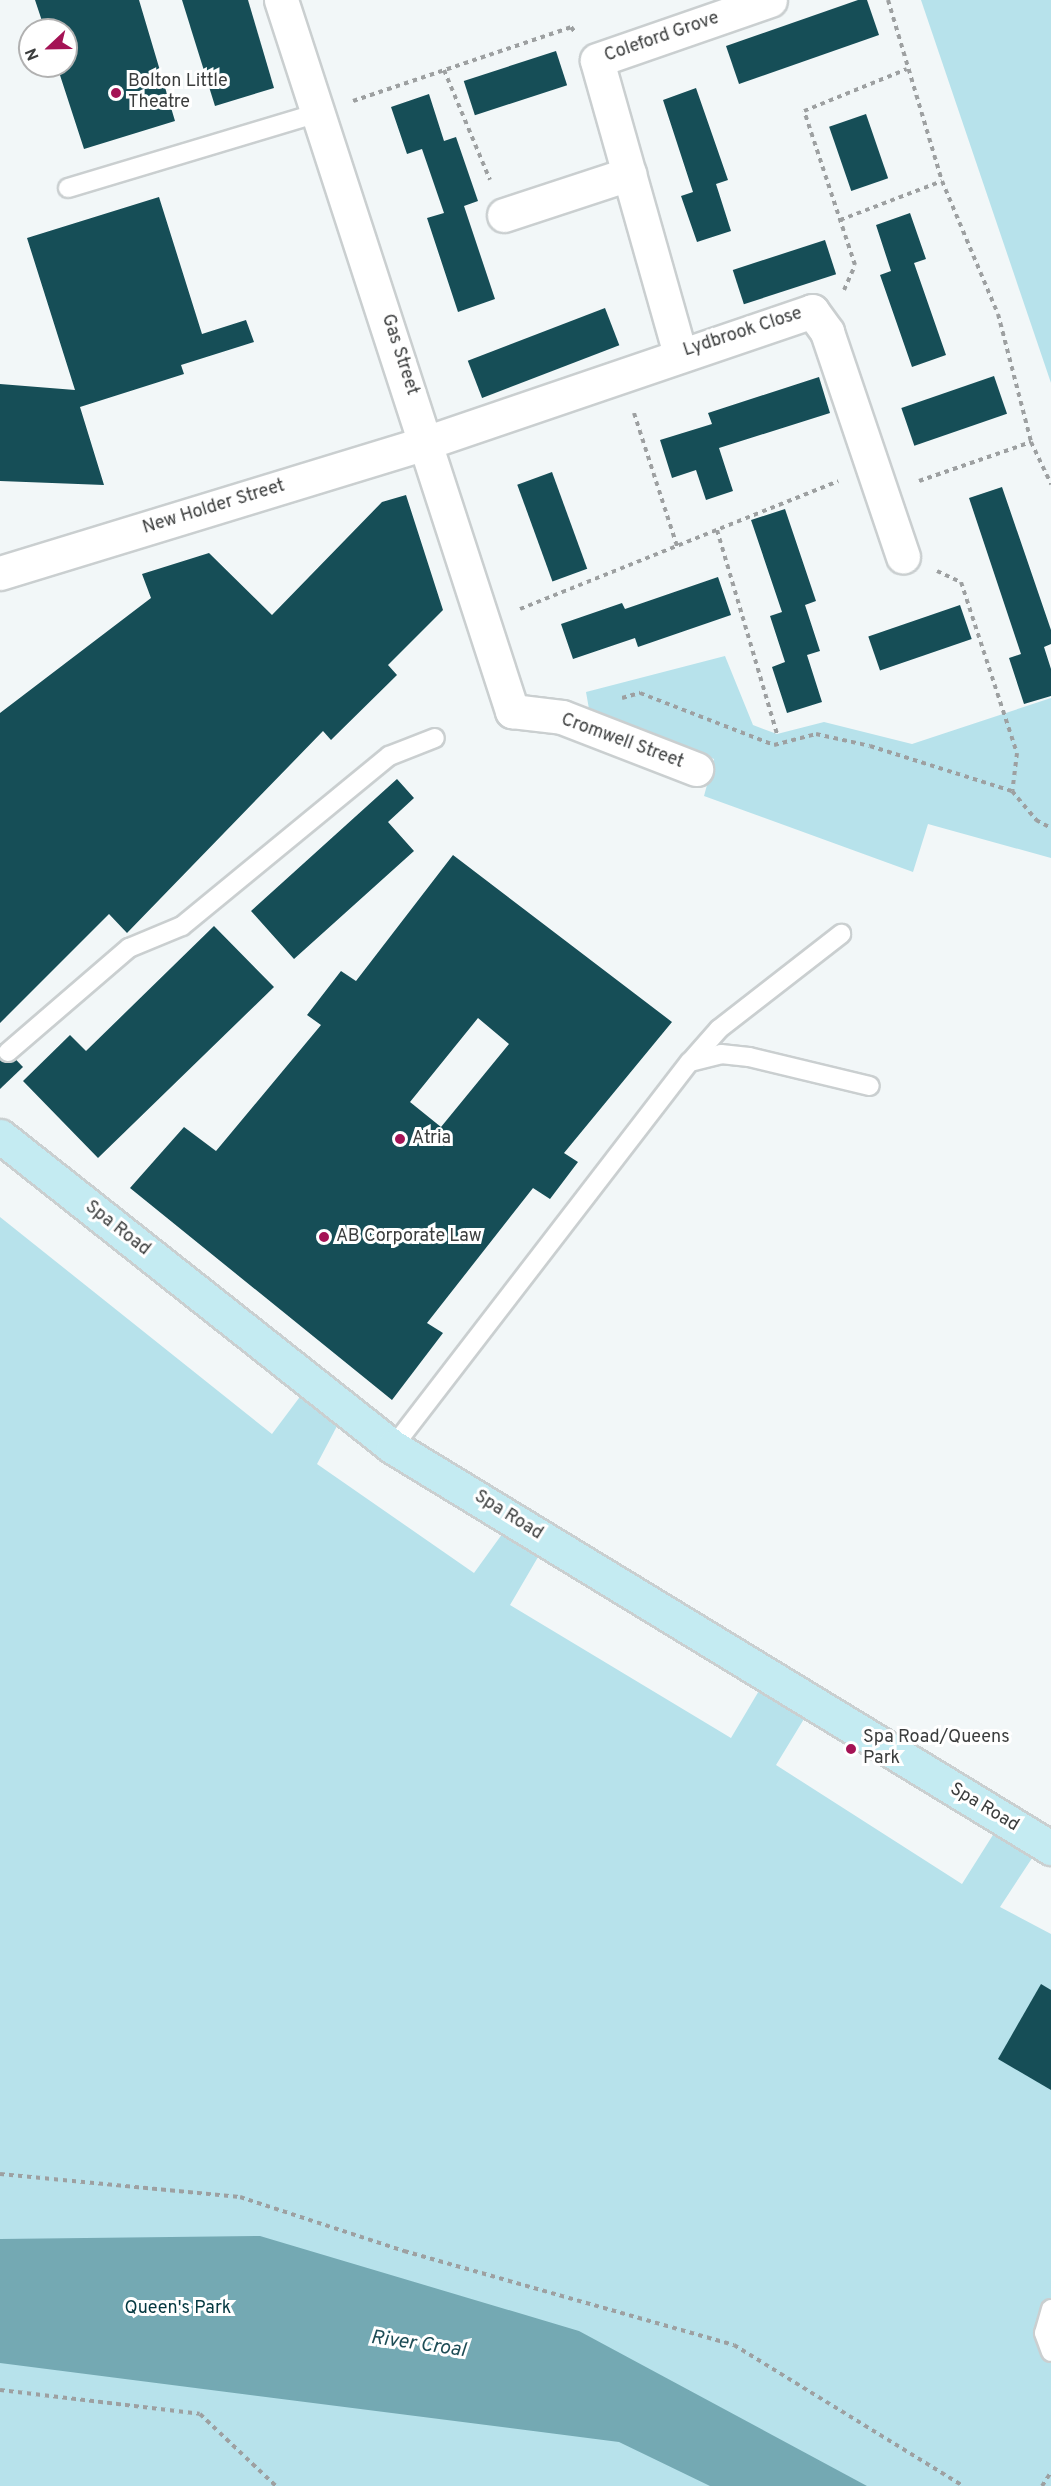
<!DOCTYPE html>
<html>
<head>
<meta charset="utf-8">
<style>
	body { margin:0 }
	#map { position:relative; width:1051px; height:2486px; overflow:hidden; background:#f2f7f8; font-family:Overpass,sans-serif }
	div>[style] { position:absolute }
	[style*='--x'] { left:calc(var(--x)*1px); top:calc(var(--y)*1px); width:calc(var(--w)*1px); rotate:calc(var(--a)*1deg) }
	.green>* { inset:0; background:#b7e2eb }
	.water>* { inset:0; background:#74a9b3 }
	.building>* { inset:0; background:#164e57; transform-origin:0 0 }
	.path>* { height:4px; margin-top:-2px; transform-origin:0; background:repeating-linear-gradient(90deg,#9da0a1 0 4.5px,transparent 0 9px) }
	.roads { filter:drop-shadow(2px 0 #cacfd0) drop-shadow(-2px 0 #cacfd0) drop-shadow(0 2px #cacfd0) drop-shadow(0 -2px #cacfd0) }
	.service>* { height:18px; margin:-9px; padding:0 9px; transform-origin:9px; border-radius:9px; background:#fff }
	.minor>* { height:33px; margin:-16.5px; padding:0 16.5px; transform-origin:16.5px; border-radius:16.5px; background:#fff }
	.secondary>* { height:33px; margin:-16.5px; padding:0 16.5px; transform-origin:16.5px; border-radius:16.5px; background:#c4ebf2 }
	.dots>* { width:16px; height:16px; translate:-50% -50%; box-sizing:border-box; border:3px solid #fff; border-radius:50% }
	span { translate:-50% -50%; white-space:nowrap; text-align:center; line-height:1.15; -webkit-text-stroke:6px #fff; paint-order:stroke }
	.street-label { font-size:18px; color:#3b3d3d }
	.poi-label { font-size:18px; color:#3b3d3d }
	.left { translate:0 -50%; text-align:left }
	.park-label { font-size:18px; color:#033840 }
	.water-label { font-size:20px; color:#1e4d56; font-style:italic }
	.north { position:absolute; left:18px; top:18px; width:60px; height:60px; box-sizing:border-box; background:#fff; border:2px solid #b1b1b1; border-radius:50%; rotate:248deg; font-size:16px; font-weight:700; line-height:24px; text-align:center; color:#3b3d3d }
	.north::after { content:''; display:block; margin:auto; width:21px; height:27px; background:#a41355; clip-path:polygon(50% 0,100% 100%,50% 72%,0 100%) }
</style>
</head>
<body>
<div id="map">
	<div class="green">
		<div style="clip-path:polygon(921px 0,1051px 0,1051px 383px)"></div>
		<div style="clip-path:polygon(725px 656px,753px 725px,777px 734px,824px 722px,912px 744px,1051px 698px,1051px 858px,928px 824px,913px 872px,704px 796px,714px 759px,589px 709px,586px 692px)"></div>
		<div style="clip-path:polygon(0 1217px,272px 1434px,311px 1382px,346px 1409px,317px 1464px,474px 1573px,513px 1519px,548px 1540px,510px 1605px,731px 1738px,763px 1684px,807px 1714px,776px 1765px,962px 1884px,1003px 1819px,1042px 1843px,1000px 1907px,1051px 1934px,1051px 2486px,0 2486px)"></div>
	</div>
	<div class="water">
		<div style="clip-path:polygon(260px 2236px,579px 2331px,867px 2486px,710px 2486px,619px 2442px,0 2363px,0 2239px)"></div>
	</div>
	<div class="building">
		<div style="clip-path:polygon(35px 0,139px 0,175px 121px,84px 149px,57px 66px,66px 66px,66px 30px,45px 30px)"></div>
		<div style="clip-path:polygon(182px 0,248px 0,274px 88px,215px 106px)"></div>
		<div style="clip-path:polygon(858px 0,867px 0,879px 35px,739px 84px,726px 46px)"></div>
		<div style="left:556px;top:51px;width:36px;height:97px;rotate:72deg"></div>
		<div style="clip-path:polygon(696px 88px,728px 180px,716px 184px,731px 231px,697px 242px,681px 196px,693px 192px,663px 100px)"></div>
		<div style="clip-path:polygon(429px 94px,444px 141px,456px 137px,478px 201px,464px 206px,495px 299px,458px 312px,427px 218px,444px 213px,422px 149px,407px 154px,391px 107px)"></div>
		<div style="left:866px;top:114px;width:68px;height:39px;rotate:71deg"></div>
		<div style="clip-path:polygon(159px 197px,202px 334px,246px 320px,254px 342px,181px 365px,184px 374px,80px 407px,104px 485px,0 481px,0 384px,75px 390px,27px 238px)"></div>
		<div style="clip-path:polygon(910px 213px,926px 259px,914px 263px,946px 355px,912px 367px,880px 275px,891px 271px,876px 225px)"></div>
		<div style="left:825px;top:240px;width:36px;height:97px;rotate:72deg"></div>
		<div style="left:605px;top:308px;width:40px;height:147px;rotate:69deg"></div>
		<div style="left:994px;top:376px;width:40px;height:98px;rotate:71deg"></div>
		<div style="clip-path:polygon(819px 377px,830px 413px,719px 448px,733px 491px,706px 500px,696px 470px,672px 478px,660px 440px,712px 424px,708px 413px)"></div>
		<div style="left:552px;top:472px;width:103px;height:37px;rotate:70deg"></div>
		<div style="clip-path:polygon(1002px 487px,1051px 630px,1051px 644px,1044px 647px,1051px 669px,1051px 696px,1024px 704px,1009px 658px,1021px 654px,969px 498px)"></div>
		<div style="clip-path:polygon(406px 495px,443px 610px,388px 665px,397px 675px,331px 740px,323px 731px,127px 933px,109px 914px,0 1023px,0 713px,151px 598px,142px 574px,209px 553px,272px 615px,382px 502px)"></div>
		<div style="clip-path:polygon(785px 509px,816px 601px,805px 605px,820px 651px,807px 655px,822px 702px,787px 713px,772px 667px,785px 662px,770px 616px,782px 612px,751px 520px)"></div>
		<div style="clip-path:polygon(718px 577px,731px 615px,638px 647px,635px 638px,573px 659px,561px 624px,622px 603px,625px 609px)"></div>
		<div style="left:960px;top:605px;width:36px;height:97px;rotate:71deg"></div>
		<div style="clip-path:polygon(397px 779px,414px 798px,388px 822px,414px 851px,294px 959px,251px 911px)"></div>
		<div style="clip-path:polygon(evenodd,453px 855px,672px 1022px,564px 1153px,578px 1162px,550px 1199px,533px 1188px,427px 1323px,443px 1333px,392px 1400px,130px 1188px,184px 1127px,216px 1151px,321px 1025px,307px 1015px,341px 971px,356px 981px,453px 855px,478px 1018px,509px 1044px,441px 1127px,410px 1102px,478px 1018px)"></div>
		<div style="clip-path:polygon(214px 926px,274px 987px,98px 1158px,23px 1081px,70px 1035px,86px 1051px)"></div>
		<div style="clip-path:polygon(0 1043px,23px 1067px,0 1089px)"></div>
		<div style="clip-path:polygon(1041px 1984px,1051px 1990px,1051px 2090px,998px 2059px)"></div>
	</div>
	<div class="path">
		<div style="--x:888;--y:0;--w:189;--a:73.4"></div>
		<div style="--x:942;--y:181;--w:144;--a:67.2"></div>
		<div style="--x:998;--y:314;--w:132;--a:75.5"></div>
		<div style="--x:1031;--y:442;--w:47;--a:64.5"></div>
		<div style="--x:444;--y:70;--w:119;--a:67.3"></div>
		<div style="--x:353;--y:101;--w:230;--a:-18.7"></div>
		<div style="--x:571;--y:27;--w:5;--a:53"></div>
		<div style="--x:840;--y:220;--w:109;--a:-20.9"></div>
		<div style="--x:844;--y:290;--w:27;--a:-66"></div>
		<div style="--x:855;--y:265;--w:162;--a:-108.3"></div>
		<div style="--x:804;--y:111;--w:111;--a:-22.2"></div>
		<div style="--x:634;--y:413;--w:140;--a:72.1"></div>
		<div style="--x:919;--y:481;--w:119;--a:-19.2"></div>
		<div style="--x:717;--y:530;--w:213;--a:73.6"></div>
		<div style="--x:937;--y:571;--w:26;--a:25"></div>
		<div style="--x:961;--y:582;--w:180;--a:71.9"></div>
		<div style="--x:1017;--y:753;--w:38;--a:97"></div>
		<div style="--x:1012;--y:791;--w:38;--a:50"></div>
		<div style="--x:1036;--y:820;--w:17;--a:28"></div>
		<div style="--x:520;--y:609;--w:343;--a:-21.9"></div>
		<div style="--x:622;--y:698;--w:19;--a:-16"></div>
		<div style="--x:640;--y:693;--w:144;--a:21.2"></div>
		<div style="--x:774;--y:745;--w:43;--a:-14.7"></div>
		<div style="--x:816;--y:734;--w:55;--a:12.5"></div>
		<div style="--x:870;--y:746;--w:149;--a:17.6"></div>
		<div style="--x:0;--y:2174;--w:241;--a:5.5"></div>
		<div style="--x:240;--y:2197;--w:173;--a:18.2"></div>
		<div style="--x:404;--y:2251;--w:343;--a:15.9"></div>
		<div style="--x:734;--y:2345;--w:269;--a:31.6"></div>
		<div style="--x:0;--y:2390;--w:201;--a:6.8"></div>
		<div style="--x:200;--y:2414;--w:105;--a:43.5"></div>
		<div style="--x:1042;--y:2486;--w:17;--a:-57"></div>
	</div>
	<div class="roads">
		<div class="service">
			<div style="--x:68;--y:188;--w:261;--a:-16.7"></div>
			<div style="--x:8;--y:1052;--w:160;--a:-40.7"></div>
			<div style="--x:129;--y:948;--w:57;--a:-22.5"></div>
			<div style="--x:182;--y:926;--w:268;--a:-39.4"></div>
			<div style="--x:389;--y:756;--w:49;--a:-21.4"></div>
			<div style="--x:690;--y:1062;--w:32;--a:-14"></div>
			<div style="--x:721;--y:1054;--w:28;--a:6"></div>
			<div style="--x:749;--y:1057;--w:124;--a:13.5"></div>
			<div style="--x:393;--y:1447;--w:486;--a:-52.4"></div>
			<div style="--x:690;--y:1062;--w:44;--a:-48.7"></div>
			<div style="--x:719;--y:1029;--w:155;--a:-37.9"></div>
			<div style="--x:1051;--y:2309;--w:25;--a:106"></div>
			<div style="--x:1044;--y:2333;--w:20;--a:70"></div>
		</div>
		<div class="minor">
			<div style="--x:281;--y:0;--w:748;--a:72"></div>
			<div style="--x:512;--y:711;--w:50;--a:6.8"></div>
			<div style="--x:562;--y:717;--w:144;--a:21.2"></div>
			<div style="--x:504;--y:215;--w:132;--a:-18.2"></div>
			<div style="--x:680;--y:354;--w:305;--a:-105.8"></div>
			<div style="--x:597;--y:60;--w:183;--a:-19.1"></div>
			<div style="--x:0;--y:573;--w:448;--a:-17"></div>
			<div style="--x:428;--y:442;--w:406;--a:-18.8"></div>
			<div style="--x:812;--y:311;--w:26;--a:54"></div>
			<div style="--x:827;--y:332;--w:237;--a:71.3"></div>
		</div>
		<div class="secondary">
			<div style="--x:0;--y:1136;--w:501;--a:38.36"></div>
			<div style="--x:393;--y:1447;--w:771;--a:31.36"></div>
		</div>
	</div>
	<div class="dots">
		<div style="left:116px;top:93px;background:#a41355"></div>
		<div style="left:400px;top:1139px;background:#a41355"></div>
		<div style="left:324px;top:1237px;background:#a41355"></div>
		<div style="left:851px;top:1749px;background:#a41355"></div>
	</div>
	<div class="street-label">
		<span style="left:662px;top:38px;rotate:-19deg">Coleford Grove</span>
		<span style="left:743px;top:333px;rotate:-18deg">Lydbrook Close</span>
		<span style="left:399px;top:355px;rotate:72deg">Gas Street</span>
		<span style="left:214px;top:508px;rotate:-17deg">New Holder Street</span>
		<span style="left:622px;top:742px;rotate:20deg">Cromwell Street</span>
		<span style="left:117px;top:1229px;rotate:38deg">Spa Road</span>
		<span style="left:508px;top:1516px;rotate:32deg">Spa Road</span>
		<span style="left:984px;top:1808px;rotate:31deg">Spa Road</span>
	</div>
	<div class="poi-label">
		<span class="left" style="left:128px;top:93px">Bolton Little<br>Theatre</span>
		<span class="left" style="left:412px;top:1139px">Atria</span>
		<span class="left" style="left:336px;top:1237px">AB Corporate Law</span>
		<span class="left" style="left:863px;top:1749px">Spa Road/Queens<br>Park</span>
	</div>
	<div class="park-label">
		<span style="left:178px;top:2309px">Queen's Park</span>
	</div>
	<div class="water-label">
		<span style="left:418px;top:2345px;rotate:8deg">River Croal</span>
	</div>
	<div class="north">N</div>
</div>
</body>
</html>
